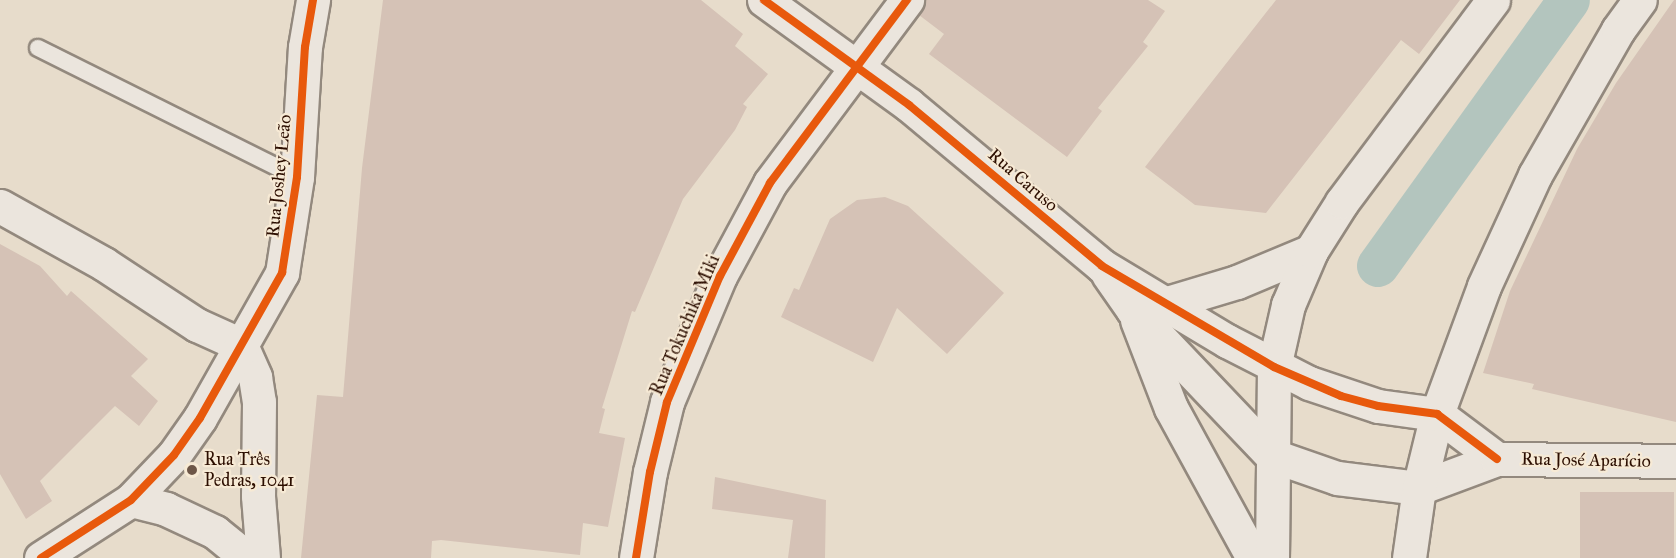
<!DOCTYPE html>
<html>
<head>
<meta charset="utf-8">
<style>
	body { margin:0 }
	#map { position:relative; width:1676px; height:558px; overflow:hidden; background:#e7dccb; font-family:"IM FELL Great Primer",serif }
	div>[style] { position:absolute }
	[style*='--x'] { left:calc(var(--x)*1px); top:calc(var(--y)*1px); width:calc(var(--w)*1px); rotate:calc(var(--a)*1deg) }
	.canal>* { height:42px; margin:-21px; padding:0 21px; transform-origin:21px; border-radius:21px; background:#b3c5be }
	.building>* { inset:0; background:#d5c2b6; transform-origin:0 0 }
	.roads { filter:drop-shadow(2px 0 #93897e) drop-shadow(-2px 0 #93897e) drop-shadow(0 2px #93897e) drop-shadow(0 -2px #93897e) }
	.lane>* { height:16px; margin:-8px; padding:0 8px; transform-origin:8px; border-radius:8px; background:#ebe5dd }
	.street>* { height:33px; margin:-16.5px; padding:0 16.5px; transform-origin:16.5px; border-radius:16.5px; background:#ebe5dd }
	.secondary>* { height:33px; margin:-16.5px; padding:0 16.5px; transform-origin:16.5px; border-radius:16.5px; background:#ebe5dd }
	.cycleway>* { height:8px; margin:-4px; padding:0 4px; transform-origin:4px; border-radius:4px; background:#e8590c }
	.dots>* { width:16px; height:16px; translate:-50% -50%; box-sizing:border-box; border:3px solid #f7ead5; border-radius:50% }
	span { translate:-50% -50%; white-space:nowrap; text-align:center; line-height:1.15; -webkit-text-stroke:4.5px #f7ead5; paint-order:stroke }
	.street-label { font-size:18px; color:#2c0e00 }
	.poi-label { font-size:18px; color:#2c0e00 }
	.left { translate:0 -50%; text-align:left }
</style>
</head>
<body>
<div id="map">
	<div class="canal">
		<div style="--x:1378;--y:266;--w:327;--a:-54.3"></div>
	</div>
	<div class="building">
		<div style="clip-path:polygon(383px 0,701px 0,743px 34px,735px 46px,768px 74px,743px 104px,747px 107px,735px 130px,683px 199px,635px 312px,632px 311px,602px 408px,605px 409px,599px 433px,625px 438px,608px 527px,583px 523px,580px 555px,441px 540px,432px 541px,431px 558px,301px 558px,317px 395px,343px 397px,362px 168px)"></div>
		<div style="clip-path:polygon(925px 0,1148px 0,1165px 11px,1143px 42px,1148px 46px,1098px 108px,1102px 111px,1067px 157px,929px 54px,944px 34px,919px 15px)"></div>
		<div style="clip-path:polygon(1276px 0,1460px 0,1419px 54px,1401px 40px,1266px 213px,1195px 205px,1145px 167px)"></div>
		<div style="clip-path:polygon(1674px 0,1676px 0,1676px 422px,1532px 389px,1534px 384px,1483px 373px,1510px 291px,1577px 149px,1616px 83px)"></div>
		<div style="clip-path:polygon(885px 197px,908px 206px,1004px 293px,947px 354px,897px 308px,873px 362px,781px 317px,794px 288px,799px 290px,830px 219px,857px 200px)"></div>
		<div style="clip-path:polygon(0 244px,40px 266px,67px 296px,71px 291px,148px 359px,131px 376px,158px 401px,139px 426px,115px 406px,40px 481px,52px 501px,26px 519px,0 474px)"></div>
		<div style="clip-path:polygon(715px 477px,826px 500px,825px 558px,788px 558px,793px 520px,712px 509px)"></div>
		<div style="left:1580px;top:492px;width:94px;height:66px"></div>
	</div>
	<div class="roads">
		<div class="lane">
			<div style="--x:38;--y:48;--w:289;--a:26.5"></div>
		</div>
		<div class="street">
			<div style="--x:0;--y:206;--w:119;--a:29.1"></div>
			<div style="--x:104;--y:264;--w:111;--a:33.3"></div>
			<div style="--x:197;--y:325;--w:48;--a:24.4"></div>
			<div style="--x:241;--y:345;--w:35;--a:66"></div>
			<div style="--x:255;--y:377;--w:25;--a:81"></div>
			<div style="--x:259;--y:402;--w:94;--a:90.6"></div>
			<div style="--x:258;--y:496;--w:62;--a:85.4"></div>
			<div style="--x:1437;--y:414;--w:75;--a:36.9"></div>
			<div style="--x:1419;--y:488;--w:83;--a:-20.4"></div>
			<div style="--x:1497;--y:459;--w:179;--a:0.6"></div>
			<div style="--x:131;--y:500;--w:36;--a:14"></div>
			<div style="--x:166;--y:509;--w:54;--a:25.1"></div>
			<div style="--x:215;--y:532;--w:41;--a:39.1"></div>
			<div style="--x:636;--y:558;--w:87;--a:-80.8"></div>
			<div style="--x:650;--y:472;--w:72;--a:-76.3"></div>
			<div style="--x:667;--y:402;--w:137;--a:-67.2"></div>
			<div style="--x:720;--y:276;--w:106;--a:-61.7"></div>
			<div style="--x:770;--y:183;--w:229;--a:-53.2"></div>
		</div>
		<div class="secondary">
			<div style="--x:764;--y:0;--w:179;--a:35.9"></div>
			<div style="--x:909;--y:105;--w:251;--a:39.8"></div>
			<div style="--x:1102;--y:266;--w:146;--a:31"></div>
			<div style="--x:1227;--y:341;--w:92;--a:27.1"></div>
			<div style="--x:1309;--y:383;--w:73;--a:18.4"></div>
			<div style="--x:1378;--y:406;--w:60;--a:7.7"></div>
			<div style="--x:1108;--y:274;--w:44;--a:55.2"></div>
			<div style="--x:1133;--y:310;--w:200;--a:46.4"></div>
			<div style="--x:1271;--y:455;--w:70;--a:19.2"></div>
			<div style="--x:1337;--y:478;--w:83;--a:7"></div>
			<div style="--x:1167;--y:303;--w:73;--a:-16.7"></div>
			<div style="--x:1237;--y:282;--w:80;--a:-22.7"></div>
			<div style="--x:1137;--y:320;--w:94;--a:68.9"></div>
			<div style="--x:1171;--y:408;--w:171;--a:61.3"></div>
			<div style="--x:41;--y:558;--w:107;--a:-32.8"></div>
			<div style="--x:131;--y:500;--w:62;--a:-46.3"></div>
			<div style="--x:174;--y:455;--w:45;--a:-54.9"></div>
			<div style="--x:200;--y:418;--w:167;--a:-60.5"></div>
			<div style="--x:282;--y:273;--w:97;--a:-81.1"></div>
			<div style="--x:297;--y:177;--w:130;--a:-86.5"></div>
			<div style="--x:305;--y:47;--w:48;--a:-80.3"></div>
			<div style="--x:1272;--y:558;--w:191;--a:-89.4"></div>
			<div style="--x:1274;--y:367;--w:64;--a:-77.3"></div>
			<div style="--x:1288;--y:305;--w:59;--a:-66.9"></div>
			<div style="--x:1311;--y:251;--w:58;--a:-57.7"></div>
			<div style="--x:1342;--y:202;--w:252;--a:-53.2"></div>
			<div style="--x:1409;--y:558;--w:71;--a:-81.9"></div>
			<div style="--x:1419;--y:488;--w:76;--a:-76.3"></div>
			<div style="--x:1437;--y:414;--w:136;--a:-69.8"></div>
			<div style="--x:1484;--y:286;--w:122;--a:-65.3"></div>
			<div style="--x:1535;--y:175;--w:167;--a:-60.2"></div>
			<div style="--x:1618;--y:30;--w:37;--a:-54"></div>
		</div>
	</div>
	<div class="cycleway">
		<div style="--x:764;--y:0;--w:179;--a:35.9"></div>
		<div style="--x:909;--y:105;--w:251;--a:39.8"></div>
		<div style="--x:1102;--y:266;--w:199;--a:30.4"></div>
		<div style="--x:1274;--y:367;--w:73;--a:23.4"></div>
		<div style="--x:1341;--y:396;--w:38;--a:15"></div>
		<div style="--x:1378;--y:406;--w:60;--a:7.7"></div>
		<div style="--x:1437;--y:414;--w:75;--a:36.9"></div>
		<div style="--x:41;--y:558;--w:107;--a:-32.8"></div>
		<div style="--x:131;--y:500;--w:62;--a:-46.3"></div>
		<div style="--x:174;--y:455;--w:45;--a:-54.9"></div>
		<div style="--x:200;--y:418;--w:167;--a:-60.5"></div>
		<div style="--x:282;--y:273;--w:97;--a:-81.1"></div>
		<div style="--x:297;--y:177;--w:130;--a:-86.5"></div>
		<div style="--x:305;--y:47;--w:48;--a:-80.3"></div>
		<div style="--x:636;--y:558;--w:87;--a:-80.8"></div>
		<div style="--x:650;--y:472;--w:72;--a:-76.3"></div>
		<div style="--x:667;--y:402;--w:137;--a:-67.2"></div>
		<div style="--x:720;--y:276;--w:106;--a:-61.7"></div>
		<div style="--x:770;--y:183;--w:229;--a:-53.2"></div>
	</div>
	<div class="dots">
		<div style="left:192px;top:470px;background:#6d5647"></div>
	</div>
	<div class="street-label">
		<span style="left:279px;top:176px;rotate:-84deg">Rua Joshey Leão</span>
		<span style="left:1023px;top:180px;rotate:41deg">Rua Caruso</span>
		<span style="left:685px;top:325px;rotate:-67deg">Rua Tokuchika Miki</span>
		<span style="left:1586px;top:460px;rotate:1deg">Rua José Aparício</span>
	</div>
	<div class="poi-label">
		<span class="left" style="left:204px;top:470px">Rua Três<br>Pedras, 1041</span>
	</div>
</div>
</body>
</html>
